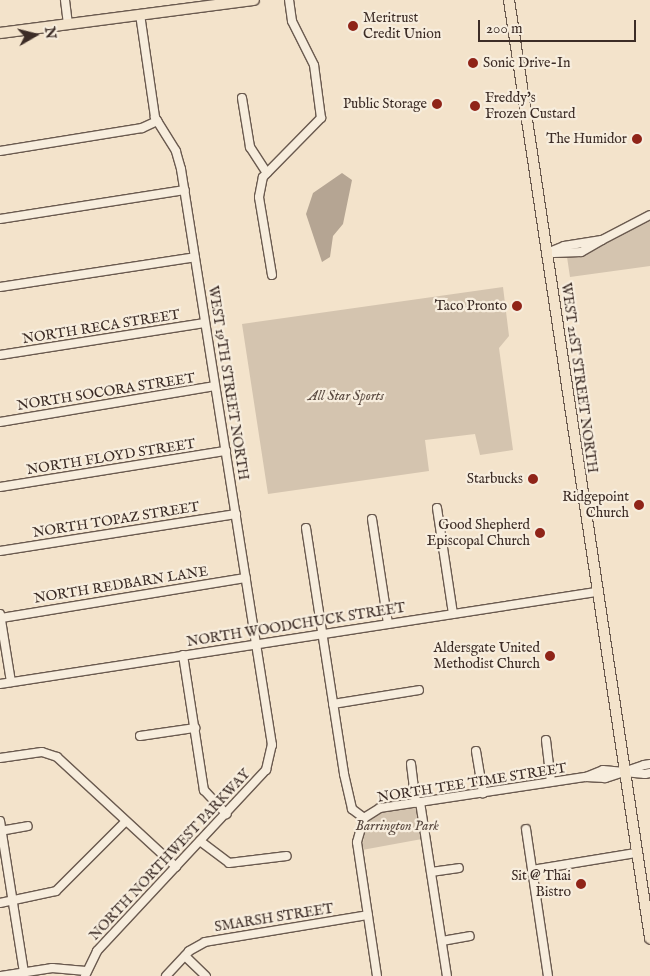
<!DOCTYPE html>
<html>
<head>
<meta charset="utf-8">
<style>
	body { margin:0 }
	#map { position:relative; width:650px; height:976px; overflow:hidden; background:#f3e3cb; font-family:"IM FELL English",serif }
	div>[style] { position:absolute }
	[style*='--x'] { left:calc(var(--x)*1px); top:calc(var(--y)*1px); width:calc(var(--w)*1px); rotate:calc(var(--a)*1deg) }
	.green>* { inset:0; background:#d4c4af }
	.water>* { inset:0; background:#b5a593 }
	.roads { filter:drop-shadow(1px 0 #6a5a4f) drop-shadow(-1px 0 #6a5a4f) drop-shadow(0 1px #6a5a4f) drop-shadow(0 -1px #6a5a4f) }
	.minor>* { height:8px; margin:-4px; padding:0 4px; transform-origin:4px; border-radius:4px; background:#f7eddd }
	.major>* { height:10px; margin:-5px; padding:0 5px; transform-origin:5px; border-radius:5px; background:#f3e3cb }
	.dots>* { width:14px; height:14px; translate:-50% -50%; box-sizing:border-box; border:2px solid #f7eddd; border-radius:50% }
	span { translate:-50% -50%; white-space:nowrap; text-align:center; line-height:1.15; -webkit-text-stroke:4.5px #f7eddd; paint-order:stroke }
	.poi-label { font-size:14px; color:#3c2c26 }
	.left { translate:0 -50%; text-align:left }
	.right { translate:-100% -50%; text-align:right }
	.street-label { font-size:14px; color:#3c2c26 }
	.park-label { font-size:14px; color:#5a4a41; font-style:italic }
	.north { position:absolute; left:10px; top:10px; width:50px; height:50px; -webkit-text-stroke:4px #f7eddd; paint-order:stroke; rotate:82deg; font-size:14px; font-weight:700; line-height:20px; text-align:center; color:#3c2c26 }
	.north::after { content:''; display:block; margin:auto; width:18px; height:22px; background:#3c2c26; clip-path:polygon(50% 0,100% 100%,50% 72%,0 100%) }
	.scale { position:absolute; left:478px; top:20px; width:158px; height:22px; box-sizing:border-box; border:2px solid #3c2c26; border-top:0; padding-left:6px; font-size:15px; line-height:18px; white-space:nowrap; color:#3c2c26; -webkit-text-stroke:4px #f7eddd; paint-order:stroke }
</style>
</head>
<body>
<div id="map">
	<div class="green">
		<div style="clip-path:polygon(650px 218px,650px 266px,570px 277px,567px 257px,591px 252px)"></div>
		<div style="clip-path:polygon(503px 287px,509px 336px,499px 348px,513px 450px,480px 455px,475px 434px,425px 440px,429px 471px,268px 494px,242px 324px)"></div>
		<div style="clip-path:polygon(417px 807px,422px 839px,362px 850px,366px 823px,378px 813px)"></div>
	</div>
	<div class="water">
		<div style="clip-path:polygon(342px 173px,352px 180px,343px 224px,333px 236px,330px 257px,322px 262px,306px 214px,313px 193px)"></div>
	</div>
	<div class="roads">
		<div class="minor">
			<div style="--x:65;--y:0;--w:24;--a:83"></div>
			<div style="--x:242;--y:98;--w:50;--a:80.7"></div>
			<div style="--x:250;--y:147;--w:31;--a:57"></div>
			<div style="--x:0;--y:151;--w:144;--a:-9.2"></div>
			<div style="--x:142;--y:128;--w:17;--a:-25"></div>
			<div style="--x:0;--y:219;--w:187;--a:-8.9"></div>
			<div style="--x:602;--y:240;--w:24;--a:150"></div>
			<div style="--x:581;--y:252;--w:34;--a:178"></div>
			<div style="--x:547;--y:253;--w:18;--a:-22"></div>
			<div style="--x:564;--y:246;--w:38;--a:-9"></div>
			<div style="--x:602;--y:240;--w:54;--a:-27.5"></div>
			<div style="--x:272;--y:275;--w:79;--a:-99.5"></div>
			<div style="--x:259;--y:197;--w:20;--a:-79"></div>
			<div style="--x:263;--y:177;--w:83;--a:-45.5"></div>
			<div style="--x:321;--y:118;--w:53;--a:-97.5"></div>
			<div style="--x:314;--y:65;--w:49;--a:-116.6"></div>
			<div style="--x:292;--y:21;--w:21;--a:-98"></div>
			<div style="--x:0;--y:287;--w:197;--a:-8.7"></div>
			<div style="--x:0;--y:355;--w:207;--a:-8.9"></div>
			<div style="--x:0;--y:422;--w:218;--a:-9.5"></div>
			<div style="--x:0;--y:487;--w:229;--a:-9.1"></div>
			<div style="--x:437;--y:508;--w:107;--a:81.4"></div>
			<div style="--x:372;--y:519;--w:106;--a:81.3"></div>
			<div style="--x:306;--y:528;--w:249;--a:81.2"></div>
			<div style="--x:344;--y:774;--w:36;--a:77"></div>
			<div style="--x:352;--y:809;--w:15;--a:37"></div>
			<div style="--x:0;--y:551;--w:239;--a:-8.9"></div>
			<div style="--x:0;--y:614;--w:69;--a:80.8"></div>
			<div style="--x:1;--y:618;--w:248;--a:-9.3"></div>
			<div style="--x:183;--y:655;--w:137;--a:81.2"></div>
			<div style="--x:204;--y:790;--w:33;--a:47"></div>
			<div style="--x:0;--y:684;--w:603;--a:-8.78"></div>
			<div style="--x:333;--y:704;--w:87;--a:-9.2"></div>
			<div style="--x:140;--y:736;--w:56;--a:-8.3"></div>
			<div style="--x:546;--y:740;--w:42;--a:83.2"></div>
			<div style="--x:476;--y:751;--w:43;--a:80.5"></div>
			<div style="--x:0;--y:758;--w:42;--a:-8.1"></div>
			<div style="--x:42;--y:752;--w:16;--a:18"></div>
			<div style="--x:57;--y:757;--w:162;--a:42.7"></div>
			<div style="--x:411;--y:764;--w:39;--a:83"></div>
			<div style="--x:650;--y:764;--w:6;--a:171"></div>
			<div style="--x:644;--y:765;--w:21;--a:161"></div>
			<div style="--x:624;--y:772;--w:20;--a:162"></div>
			<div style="--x:605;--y:778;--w:19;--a:-177"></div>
			<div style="--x:586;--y:777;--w:18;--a:-22"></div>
			<div style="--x:603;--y:770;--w:42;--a:5.4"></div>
			<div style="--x:645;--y:774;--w:5;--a:-11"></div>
			<div style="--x:420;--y:802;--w:176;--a:81.2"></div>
			<div style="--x:0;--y:821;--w:153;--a:81"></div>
			<div style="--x:526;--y:829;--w:149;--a:81.5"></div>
			<div style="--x:0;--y:831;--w:28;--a:-10"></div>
			<div style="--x:200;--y:841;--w:36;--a:37"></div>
			<div style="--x:229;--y:863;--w:58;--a:-6.9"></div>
			<div style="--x:532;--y:870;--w:105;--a:-9.3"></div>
			<div style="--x:431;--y:872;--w:28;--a:-8"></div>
			<div style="--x:0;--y:903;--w:57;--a:-12.1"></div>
			<div style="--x:56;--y:891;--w:98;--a:-45"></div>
			<div style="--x:442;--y:941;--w:28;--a:-10"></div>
			<div style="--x:185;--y:956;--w:29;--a:44"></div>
			<div style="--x:1;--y:976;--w:52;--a:-8.9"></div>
			<div style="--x:52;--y:968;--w:34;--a:5"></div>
			<div style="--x:85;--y:976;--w:28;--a:-64"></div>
			<div style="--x:97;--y:951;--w:248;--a:-47"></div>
			<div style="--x:266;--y:770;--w:26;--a:-77"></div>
			<div style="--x:272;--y:745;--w:583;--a:-98.98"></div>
			<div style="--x:181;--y:169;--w:19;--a:-106"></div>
			<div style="--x:176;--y:151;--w:40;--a:-122"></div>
			<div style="--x:155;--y:117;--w:104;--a:-98.3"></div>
			<div style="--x:166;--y:976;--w:34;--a:-47"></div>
			<div style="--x:189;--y:951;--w:18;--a:-29"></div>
			<div style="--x:205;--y:942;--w:165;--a:-9.4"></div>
			<div style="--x:377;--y:976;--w:135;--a:-98.5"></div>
			<div style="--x:357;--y:842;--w:25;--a:-74"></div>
			<div style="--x:364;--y:818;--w:19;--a:-32"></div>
			<div style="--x:380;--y:808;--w:208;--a:-8.6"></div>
		</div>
		<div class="major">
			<div style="--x:509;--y:0;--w:949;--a:81.45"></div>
			<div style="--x:0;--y:33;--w:256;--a:-7.4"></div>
		</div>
	</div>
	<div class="dots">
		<div style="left:353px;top:26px;background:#8f2418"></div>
		<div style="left:473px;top:63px;background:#8f2418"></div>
		<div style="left:437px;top:104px;background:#8f2418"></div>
		<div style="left:475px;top:106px;background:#8f2418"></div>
		<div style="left:637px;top:139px;background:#8f2418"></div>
		<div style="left:517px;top:306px;background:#8f2418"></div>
		<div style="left:533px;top:479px;background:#8f2418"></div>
		<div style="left:639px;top:505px;background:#8f2418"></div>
		<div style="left:540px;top:533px;background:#8f2418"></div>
		<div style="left:550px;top:656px;background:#8f2418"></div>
		<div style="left:581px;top:884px;background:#8f2418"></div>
	</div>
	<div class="poi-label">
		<span class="left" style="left:363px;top:26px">Meritrust<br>Credit Union</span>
		<span class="left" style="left:483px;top:63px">Sonic Drive-In</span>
		<span class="left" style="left:485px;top:106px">Freddy's<br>Frozen Custard</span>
		<span class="right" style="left:427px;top:104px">Public Storage</span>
		<span class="right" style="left:627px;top:139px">The Humidor</span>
		<span class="right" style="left:507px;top:306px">Taco Pronto</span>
		<span class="right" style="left:523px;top:479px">Starbucks</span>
		<span class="right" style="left:629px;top:505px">Ridgepoint<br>Church</span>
		<span class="right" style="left:530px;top:533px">Good Shepherd<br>Episcopal Church</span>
		<span class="right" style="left:540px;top:656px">Aldersgate United<br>Methodist Church</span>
		<span class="right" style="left:571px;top:884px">Sit @ Thai<br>Bistro</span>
	</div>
	<div class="street-label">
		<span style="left:101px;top:327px;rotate:-9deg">NORTH RECA STREET</span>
		<span style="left:579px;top:378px;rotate:82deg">WEST 21ST STREET NORTH</span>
		<span style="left:228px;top:383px;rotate:81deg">WEST 19TH STREET NORTH</span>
		<span style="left:106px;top:392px;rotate:-9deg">NORTH SOCORA STREET</span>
		<span style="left:111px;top:457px;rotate:-9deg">NORTH FLOYD STREET</span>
		<span style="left:116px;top:520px;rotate:-9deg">NORTH TOPAZ STREET</span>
		<span style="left:121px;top:585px;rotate:-9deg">NORTH REDBARN LANE</span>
		<span style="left:296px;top:625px;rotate:-9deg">NORTH WOODCHUCK STREET</span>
		<span style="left:472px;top:783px;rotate:-9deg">NORTH TEE TIME STREET</span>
		<span style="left:170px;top:855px;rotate:-47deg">NORTH NORTHWEST PARKWAY</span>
		<span style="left:274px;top:918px;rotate:-9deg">SMARSH STREET</span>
	</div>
	<div class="park-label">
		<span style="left:346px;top:396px">All Star Sports</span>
		<span style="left:397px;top:826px">Barrington Park</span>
	</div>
	<div class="north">N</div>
	<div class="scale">200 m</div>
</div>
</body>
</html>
